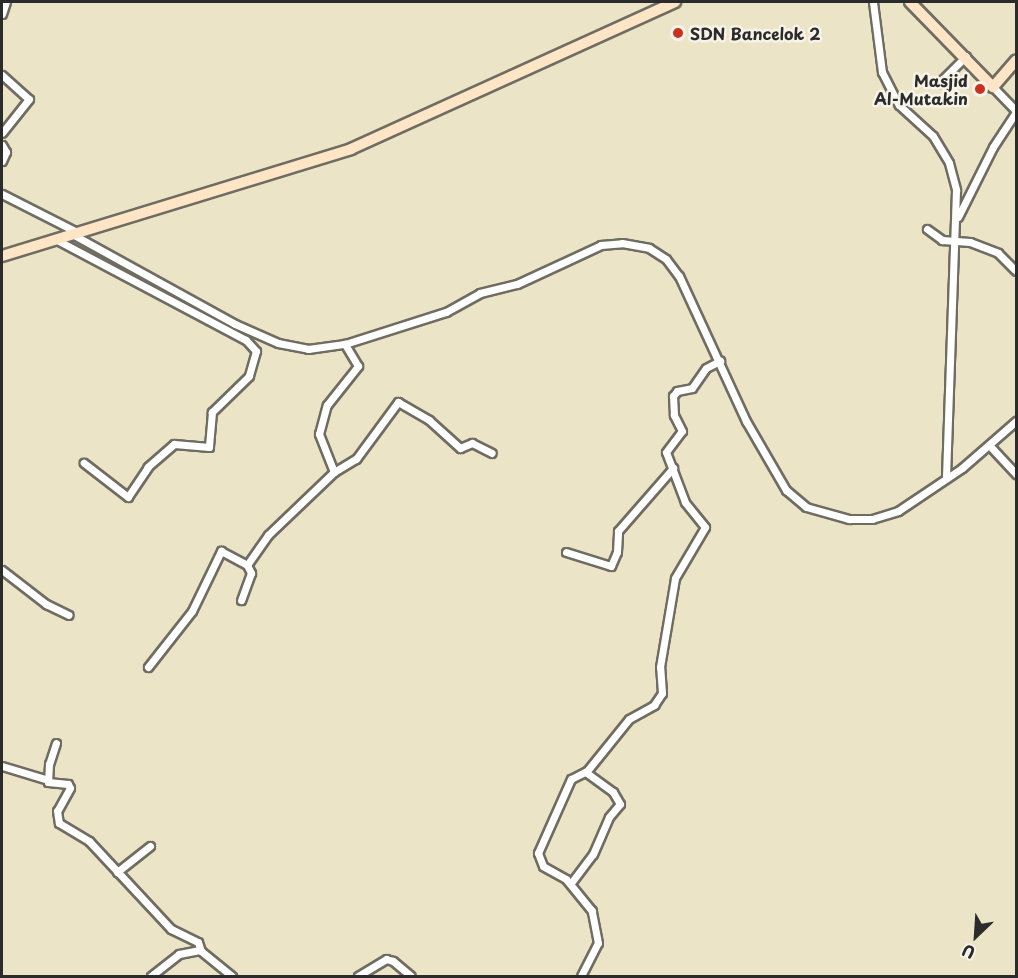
<!DOCTYPE html>
<html>
<head>
<meta charset="utf-8">
<style>
	body { margin:0 }
	#map { position:relative; width:1018px; height:978px; overflow:hidden; background:#ece4c7; font-family:"Playpen Sans",sans-serif }
	div>[style] { position:absolute }
	[style*='--x'] { left:calc(var(--x)*1px); top:calc(var(--y)*1px); width:calc(var(--w)*1px); rotate:calc(var(--a)*1deg) }
	.roads { filter:drop-shadow(2px 0 #6f6c62) drop-shadow(-2px 0 #6f6c62) drop-shadow(0 2px #6f6c62) drop-shadow(0 -2px #6f6c62) }
	.street>* { height:7px; margin:-3.5px; padding:0 3.5px; transform-origin:3.5px; border-radius:3.5px; background:#fff }
	.secondary>* { height:10px; margin:-5px; padding:0 5px; transform-origin:5px; border-radius:5px; background:#fde5c5 }
	.dots>* { width:16px; height:16px; translate:-50% -50%; box-sizing:border-box; border:3px solid #f7f3e8; border-radius:50% }
	span { translate:-50% -50%; white-space:nowrap; text-align:center; line-height:1.15; -webkit-text-stroke:5px #f7f3e8; paint-order:stroke }
	.poi-label { font-size:16px; color:#2b2b2b; font-weight:700 }
	.left { translate:0 -50%; text-align:left }
	.right { translate:-100% -50%; text-align:right }
	.frame { position:absolute; inset:0; border:3px solid #2b2b2b; pointer-events:none }
	.north { position:absolute; left:946px; top:906px; width:60px; height:60px; -webkit-text-stroke:4px #f7f3e8; paint-order:stroke; rotate:205deg; font-size:16px; font-weight:700; line-height:24px; text-align:center; color:#2b2b2b }
	.north::after { content:''; display:block; margin:auto; width:21px; height:27px; background:#2b2b2b; clip-path:polygon(50% 0,100% 100%,50% 72%,0 100%) }
</style>
</head>
<body>
<div id="map">
	<div class="roads">
		<div class="street">
			<div style="--x:873;--y:2;--w:71;--a:82.7"></div>
			<div style="--x:882;--y:72;--w:37;--a:63"></div>
			<div style="--x:899;--y:105;--w:46;--a:42.4"></div>
			<div style="--x:933;--y:136;--w:31;--a:59"></div>
			<div style="--x:949;--y:163;--w:28;--a:75"></div>
			<div style="--x:956;--y:190;--w:287;--a:92"></div>
			<div style="--x:2;--y:14;--w:13;--a:-72"></div>
			<div style="--x:2;--y:75;--w:36;--a:42"></div>
			<div style="--x:29;--y:99;--w:43;--a:128.5"></div>
			<div style="--x:939;--y:83;--w:38;--a:-45"></div>
			<div style="--x:993;--y:87;--w:33;--a:46"></div>
			<div style="--x:2;--y:145;--w:8;--a:60"></div>
			<div style="--x:6;--y:152;--w:10;--a:114"></div>
			<div style="--x:2;--y:194;--w:84;--a:26.9"></div>
			<div style="--x:958;--y:217;--w:78;--a:-63.4"></div>
			<div style="--x:993;--y:147;--w:42;--a:-56.7"></div>
			<div style="--x:927;--y:229;--w:19;--a:36"></div>
			<div style="--x:942;--y:240;--w:28;--a:4"></div>
			<div style="--x:970;--y:242;--w:30;--a:21"></div>
			<div style="--x:998;--y:253;--w:25;--a:45"></div>
			<div style="--x:72;--y:234;--w:186;--a:28.9"></div>
			<div style="--x:235;--y:324;--w:47;--a:23.8"></div>
			<div style="--x:278;--y:343;--w:31;--a:11"></div>
			<div style="--x:308;--y:349;--w:37;--a:-8"></div>
			<div style="--x:345;--y:344;--w:106;--a:-17.6"></div>
			<div style="--x:446;--y:312;--w:39;--a:-29"></div>
			<div style="--x:480;--y:293;--w:38;--a:-14"></div>
			<div style="--x:517;--y:284;--w:93;--a:-24.9"></div>
			<div style="--x:601;--y:245;--w:21;--a:-5"></div>
			<div style="--x:622;--y:243;--w:27;--a:10"></div>
			<div style="--x:649;--y:248;--w:20;--a:33"></div>
			<div style="--x:666;--y:259;--w:21;--a:53"></div>
			<div style="--x:679;--y:276;--w:160;--a:65.2"></div>
			<div style="--x:746;--y:421;--w:80;--a:59.9"></div>
			<div style="--x:786;--y:490;--w:26;--a:40"></div>
			<div style="--x:806;--y:507;--w:45;--a:15.6"></div>
			<div style="--x:849;--y:519;--w:23;--a:0"></div>
			<div style="--x:872;--y:519;--w:27;--a:-17"></div>
			<div style="--x:898;--y:511;--w:77;--a:-33.9"></div>
			<div style="--x:962;--y:468;--w:72;--a:-41"></div>
			<div style="--x:55;--y:239;--w:216;--a:27.9"></div>
			<div style="--x:246;--y:340;--w:15;--a:48"></div>
			<div style="--x:256;--y:351;--w:26;--a:106"></div>
			<div style="--x:249;--y:376;--w:52;--a:135.8"></div>
			<div style="--x:212;--y:412;--w:35;--a:95"></div>
			<div style="--x:209;--y:447;--w:35;--a:-175"></div>
			<div style="--x:174;--y:444;--w:35;--a:139"></div>
			<div style="--x:148;--y:467;--w:36;--a:124"></div>
			<div style="--x:128;--y:497;--w:56;--a:-142.3"></div>
			<div style="--x:989;--y:445;--w:40;--a:47"></div>
			<div style="--x:334;--y:472;--w:26;--a:-31"></div>
			<div style="--x:356;--y:459;--w:71;--a:-53.6"></div>
			<div style="--x:398;--y:402;--w:36;--a:30"></div>
			<div style="--x:429;--y:420;--w:42;--a:42.1"></div>
			<div style="--x:460;--y:448;--w:13;--a:-23"></div>
			<div style="--x:472;--y:443;--w:22;--a:27"></div>
			<div style="--x:566;--y:552;--w:47;--a:17.3"></div>
			<div style="--x:611;--y:566;--w:15;--a:-67"></div>
			<div style="--x:617;--y:552;--w:21;--a:-87"></div>
			<div style="--x:618;--y:531;--w:84;--a:-48.9"></div>
			<div style="--x:247;--y:565;--w:37;--a:-55"></div>
			<div style="--x:268;--y:535;--w:91;--a:-43.7"></div>
			<div style="--x:334;--y:472;--w:41;--a:-111.5"></div>
			<div style="--x:319;--y:434;--w:30;--a:-75"></div>
			<div style="--x:327;--y:405;--w:50;--a:-51.5"></div>
			<div style="--x:358;--y:366;--w:26;--a:-121"></div>
			<div style="--x:2;--y:570;--w:56;--a:37.7"></div>
			<div style="--x:46;--y:604;--w:25;--a:26"></div>
			<div style="--x:148;--y:667;--w:71;--a:-51.8"></div>
			<div style="--x:192;--y:611;--w:67;--a:-64.2"></div>
			<div style="--x:221;--y:551;--w:30;--a:28"></div>
			<div style="--x:247;--y:565;--w:9;--a:63"></div>
			<div style="--x:251;--y:573;--w:29;--a:110"></div>
			<div style="--x:56;--y:743;--w:22;--a:108"></div>
			<div style="--x:49;--y:764;--w:18;--a:93"></div>
			<div style="--x:48;--y:782;--w:20;--a:6"></div>
			<div style="--x:68;--y:784;--w:4;--a:63"></div>
			<div style="--x:70;--y:788;--w:26;--a:119"></div>
			<div style="--x:57;--y:811;--w:12;--a:81"></div>
			<div style="--x:59;--y:823;--w:35;--a:31"></div>
			<div style="--x:89;--y:841;--w:120;--a:47"></div>
			<div style="--x:171;--y:929;--w:30;--a:26"></div>
			<div style="--x:198;--y:942;--w:9;--a:72"></div>
			<div style="--x:201;--y:951;--w:40;--a:39"></div>
			<div style="--x:2;--y:766;--w:48;--a:16.9"></div>
			<div style="--x:117;--y:872;--w:42;--a:-38.2"></div>
			<div style="--x:571;--y:883;--w:36;--a:-53"></div>
			<div style="--x:593;--y:854;--w:40;--a:-66.6"></div>
			<div style="--x:609;--y:817;--w:17;--a:-50"></div>
			<div style="--x:620;--y:804;--w:14;--a:-120"></div>
			<div style="--x:613;--y:792;--w:34;--a:-144"></div>
			<div style="--x:151;--y:976;--w:36;--a:-38"></div>
			<div style="--x:179;--y:954;--w:21;--a:-11"></div>
			<div style="--x:358;--y:976;--w:33;--a:-31"></div>
			<div style="--x:386;--y:959;--w:7;--a:16"></div>
			<div style="--x:393;--y:961;--w:23;--a:40"></div>
			<div style="--x:581;--y:976;--w:37;--a:-63"></div>
			<div style="--x:598;--y:943;--w:33;--a:-101"></div>
			<div style="--x:592;--y:911;--w:41;--a:-129.1"></div>
			<div style="--x:566;--y:879;--w:26;--a:-151"></div>
			<div style="--x:543;--y:866;--w:14;--a:-111"></div>
			<div style="--x:538;--y:853;--w:81;--a:-66"></div>
			<div style="--x:571;--y:779;--w:18;--a:-27"></div>
			<div style="--x:587;--y:771;--w:67;--a:-51.1"></div>
			<div style="--x:629;--y:719;--w:29;--a:-29"></div>
			<div style="--x:654;--y:705;--w:14;--a:-56"></div>
			<div style="--x:662;--y:693;--w:26;--a:-94"></div>
			<div style="--x:660;--y:667;--w:90;--a:-80.4"></div>
			<div style="--x:675;--y:578;--w:59;--a:-59.5"></div>
			<div style="--x:705;--y:527;--w:32;--a:-129"></div>
			<div style="--x:685;--y:502;--w:53;--a:-110.8"></div>
			<div style="--x:666;--y:452;--w:26;--a:-53"></div>
			<div style="--x:682;--y:431;--w:18;--a:-117"></div>
			<div style="--x:674;--y:415;--w:19;--a:-93"></div>
			<div style="--x:673;--y:396;--w:6;--a:-51"></div>
			<div style="--x:677;--y:391;--w:15;--a:-11"></div>
			<div style="--x:692;--y:388;--w:24;--a:-55"></div>
			<div style="--x:706;--y:368;--w:16;--a:-27"></div>
		</div>
		<div class="secondary">
			<div style="--x:910;--y:2;--w:119;--a:45.7"></div>
			<div style="--x:993;--y:87;--w:35;--a:-49"></div>
			<div style="--x:2;--y:256;--w:365;--a:-17"></div>
			<div style="--x:351;--y:149;--w:356;--a:-24.4"></div>
		</div>
	</div>
	<div class="dots">
		<div style="left:678px;top:33px;background:#c8321e"></div>
		<div style="left:980px;top:89px;background:#c8321e"></div>
	</div>
	<div class="poi-label">
		<span class="left" style="left:690px;top:33px">SDN Bancelok 2</span>
		<span class="right" style="left:968px;top:89px">Masjid<br>Al-Mutakin</span>
	</div>
	<div class="frame"></div>
	<div class="north">U</div>
</div>
</body>
</html>
